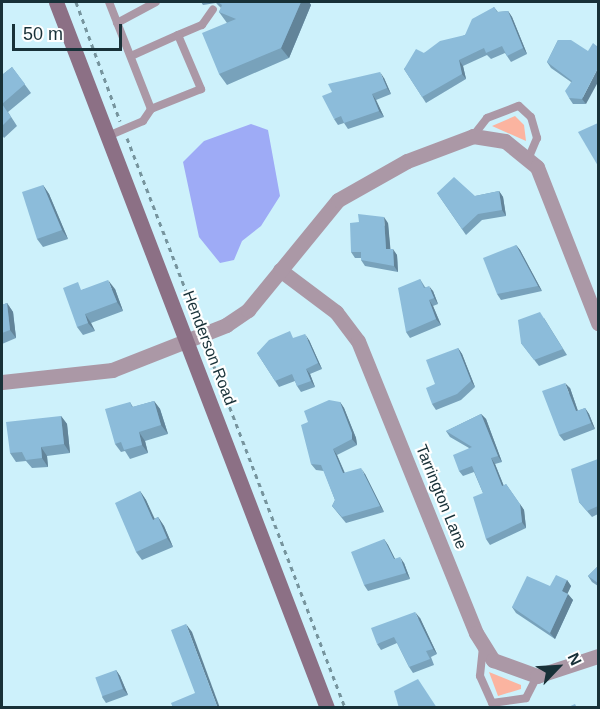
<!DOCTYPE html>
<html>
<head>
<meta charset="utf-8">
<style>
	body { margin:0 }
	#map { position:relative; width:600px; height:709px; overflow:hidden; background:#cdf1fb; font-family:Helvetica,sans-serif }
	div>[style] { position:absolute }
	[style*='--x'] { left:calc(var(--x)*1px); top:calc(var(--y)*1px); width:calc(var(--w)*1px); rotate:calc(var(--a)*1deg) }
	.green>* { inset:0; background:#fbb4a0 }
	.water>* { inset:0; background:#9eabf6 }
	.path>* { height:3px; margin-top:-1.5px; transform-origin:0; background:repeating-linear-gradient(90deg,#76949d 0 4.5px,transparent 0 9px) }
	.service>* { height:8px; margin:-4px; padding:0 4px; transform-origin:4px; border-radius:4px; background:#ab98a6 }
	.minor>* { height:15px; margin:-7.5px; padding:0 7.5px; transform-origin:7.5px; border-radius:7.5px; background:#ab98a6 }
	.secondary>* { height:15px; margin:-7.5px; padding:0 7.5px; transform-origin:7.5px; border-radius:7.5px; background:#8c7085 }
	.wall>* { inset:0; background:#78a2bb }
	.shaded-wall>* { inset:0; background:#628499 }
	.building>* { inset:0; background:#8cbcda; transform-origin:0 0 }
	span { translate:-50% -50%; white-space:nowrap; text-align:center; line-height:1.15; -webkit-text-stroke:4.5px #fff; paint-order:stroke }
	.street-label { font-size:16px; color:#183138 }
	.frame { position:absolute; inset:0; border:3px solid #183138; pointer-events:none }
	.north { position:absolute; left:528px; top:637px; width:60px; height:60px; -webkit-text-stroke:4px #fff; paint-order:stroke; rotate:65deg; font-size:16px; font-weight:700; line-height:24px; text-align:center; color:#183138 }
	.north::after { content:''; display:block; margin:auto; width:21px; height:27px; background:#183138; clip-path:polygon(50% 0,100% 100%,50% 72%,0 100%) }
	.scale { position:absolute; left:12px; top:24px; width:110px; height:27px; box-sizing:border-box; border:3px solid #183138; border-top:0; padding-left:8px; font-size:18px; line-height:21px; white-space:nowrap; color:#183138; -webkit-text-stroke:4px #fff; paint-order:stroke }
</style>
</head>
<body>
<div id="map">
	<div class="green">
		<div style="clip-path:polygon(515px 116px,524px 125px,526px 141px,492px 126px)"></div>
		<div style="clip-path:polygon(489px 672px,521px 685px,521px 689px,498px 696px)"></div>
	</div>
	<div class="water">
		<div style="clip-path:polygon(251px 124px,268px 130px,280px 196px,261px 226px,242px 241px,234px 260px,220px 263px,199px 237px,183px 162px,204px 141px)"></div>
	</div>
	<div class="path">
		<div style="--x:76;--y:2;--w:127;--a:69.7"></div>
		<div style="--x:127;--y:138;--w:197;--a:68.9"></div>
		<div style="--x:207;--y:348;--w:386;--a:69"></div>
	</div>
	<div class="service">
		<div style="--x:117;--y:23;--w:44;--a:-28.3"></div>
		<div style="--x:178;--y:35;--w:26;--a:-23"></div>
		<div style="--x:202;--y:25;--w:19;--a:-55"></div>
		<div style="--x:131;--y:56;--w:51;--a:-24.1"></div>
		<div style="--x:178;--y:35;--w:59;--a:66.9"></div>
		<div style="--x:201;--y:89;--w:54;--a:158.2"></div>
		<div style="--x:108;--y:136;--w:38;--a:-23"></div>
		<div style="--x:143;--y:121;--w:14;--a:-56"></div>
		<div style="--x:151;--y:109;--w:115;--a:-111.4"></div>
		<div style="--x:473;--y:136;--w:23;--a:-52"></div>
		<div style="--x:487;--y:118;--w:34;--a:-21"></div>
		<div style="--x:519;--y:106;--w:16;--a:43"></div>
		<div style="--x:531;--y:117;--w:22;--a:74"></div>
		<div style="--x:537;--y:138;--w:21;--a:113"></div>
		<div style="--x:483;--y:647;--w:29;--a:96"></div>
		<div style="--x:480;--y:676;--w:30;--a:66"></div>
		<div style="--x:492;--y:703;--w:34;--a:-8"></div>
		<div style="--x:526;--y:698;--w:25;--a:-63"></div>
	</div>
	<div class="minor">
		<div style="--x:280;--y:270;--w:70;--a:36.9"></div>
		<div style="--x:336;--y:312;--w:36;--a:53"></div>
		<div style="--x:358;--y:341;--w:315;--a:68"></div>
		<div style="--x:476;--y:633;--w:32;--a:58"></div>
		<div style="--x:493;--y:660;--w:47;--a:20"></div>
		<div style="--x:537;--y:676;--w:64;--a:-18.2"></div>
		<div style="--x:2;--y:382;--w:111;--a:-6.2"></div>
		<div style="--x:112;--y:370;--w:123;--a:-21.5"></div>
		<div style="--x:226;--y:325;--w:27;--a:-34"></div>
		<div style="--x:248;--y:310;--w:142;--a:-50.7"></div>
		<div style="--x:338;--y:200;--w:79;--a:-29.5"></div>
		<div style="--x:407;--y:161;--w:71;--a:-20.7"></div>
		<div style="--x:473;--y:136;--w:32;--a:9"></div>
		<div style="--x:505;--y:141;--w:41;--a:39.1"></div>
		<div style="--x:537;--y:167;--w:168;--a:68.6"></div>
	</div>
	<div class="secondary">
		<div style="--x:56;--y:2;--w:756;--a:69"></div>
	</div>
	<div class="wall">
		<div style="clip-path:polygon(201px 2px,309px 2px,311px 5px,289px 58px,227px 85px,219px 74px,227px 23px,219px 12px,221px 8px,216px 3px,203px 5px)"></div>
		<div style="clip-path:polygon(494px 7px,498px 12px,508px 11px,512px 17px,527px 54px,511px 62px,505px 53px,491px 59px,487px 55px,463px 66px,466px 79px,426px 103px,404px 69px,424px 53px,465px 35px)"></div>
		<div style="clip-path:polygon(558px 40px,586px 104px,573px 104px,569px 98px,571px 82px,551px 68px,547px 62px)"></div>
		<div style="clip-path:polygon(12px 67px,31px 93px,8px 112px,17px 126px,4px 138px,2px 135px,2px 75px)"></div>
		<div style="clip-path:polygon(384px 78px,391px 94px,376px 100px,384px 117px,348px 129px,344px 123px,338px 125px,334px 119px)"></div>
		<div style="clip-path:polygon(43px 185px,49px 194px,68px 239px,43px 247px,37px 239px)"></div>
		<div style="clip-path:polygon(499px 191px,503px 197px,506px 216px,482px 220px,466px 235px,437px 193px,475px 196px)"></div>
		<div style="clip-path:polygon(388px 223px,390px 249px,397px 255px,398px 272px,365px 266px,361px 260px,361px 258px,355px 258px,351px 252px)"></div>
		<div style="clip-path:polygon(516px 245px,520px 250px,542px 291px,501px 300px,497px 294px)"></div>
		<div style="clip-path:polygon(420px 279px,425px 287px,433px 291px,438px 304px,433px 306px,441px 325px,410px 338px,406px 332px)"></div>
		<div style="clip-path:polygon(83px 289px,115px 289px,123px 311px,91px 323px,95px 331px,83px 335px,77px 327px)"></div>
		<div style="clip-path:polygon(7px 303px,13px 312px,16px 338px,2px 344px,2px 305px)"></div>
		<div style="clip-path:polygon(544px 318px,567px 355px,539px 366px,521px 343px)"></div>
		<div style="clip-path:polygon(294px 338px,309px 340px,322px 369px,310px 374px,315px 387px,301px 392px,297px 386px,295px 381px,279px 387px,257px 353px)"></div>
		<div style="clip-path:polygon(458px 348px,462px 354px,475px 387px,461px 400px,436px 410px,432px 404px,435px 384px)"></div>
		<div style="clip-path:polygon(570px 388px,578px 411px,585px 408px,589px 414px,595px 429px,564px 441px,559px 435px)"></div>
		<div style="clip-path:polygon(154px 401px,160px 409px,168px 434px,145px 441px,148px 453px,130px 459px,125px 451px,121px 452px,115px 444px,130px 402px,133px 407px)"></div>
		<div style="clip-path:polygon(340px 402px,344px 408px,356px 438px,357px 445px,337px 455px,345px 473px,365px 474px,384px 512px,346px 523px,332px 506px,335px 500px,324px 471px,316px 470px,311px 464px,308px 422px)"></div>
		<div style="clip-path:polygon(481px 414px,486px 419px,502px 462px,495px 464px,504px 486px,506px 484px,524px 510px,526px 528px,490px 545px,486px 539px,483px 493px,474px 472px,463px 476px,459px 471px,469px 448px,450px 437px,446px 431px)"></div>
		<div style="clip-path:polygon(61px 416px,67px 424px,70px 453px,47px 456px,48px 467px,32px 468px,26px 461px,16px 462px,10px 453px)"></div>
		<div style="clip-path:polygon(598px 459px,598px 514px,592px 517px,579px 502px)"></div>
		<div style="clip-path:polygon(140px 491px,146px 500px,154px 519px,158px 517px,164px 526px,173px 547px,142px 560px,136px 552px)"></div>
		<div style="clip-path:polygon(384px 539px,388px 545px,395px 559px,404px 563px,410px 579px,368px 591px,364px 585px)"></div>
		<div style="clip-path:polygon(598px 566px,598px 586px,592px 582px,588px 576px)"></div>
		<div style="clip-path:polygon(567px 580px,571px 586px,567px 594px,573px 600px,555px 639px,516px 613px,512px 607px,550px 586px)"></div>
		<div style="clip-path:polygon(420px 618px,437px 654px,431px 657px,434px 665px,413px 673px,409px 667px,397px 643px,381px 650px,377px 644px)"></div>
		<div style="clip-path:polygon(116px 670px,120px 676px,128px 695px,106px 703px,102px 697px)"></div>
	</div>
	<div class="shaded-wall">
		<div style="clip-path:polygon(301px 2px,309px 2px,311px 5px,289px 58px,281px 48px)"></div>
		<div style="clip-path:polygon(508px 11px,512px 17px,527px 54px,523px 48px)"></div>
		<div style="clip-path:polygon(459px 60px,463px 66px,466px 79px,462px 74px)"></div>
		<div style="clip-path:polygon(598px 68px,598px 82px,586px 104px,582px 99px)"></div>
		<div style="clip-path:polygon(380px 72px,384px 78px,391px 94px,387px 88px)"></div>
		<div style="clip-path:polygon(372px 94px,376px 100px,384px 117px,379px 111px)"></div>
		<div style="clip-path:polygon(43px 185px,49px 194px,68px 239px,62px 230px)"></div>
		<div style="clip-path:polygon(499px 191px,503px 197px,506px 216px,502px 210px)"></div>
		<div style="clip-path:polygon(384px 217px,388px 223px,391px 255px,386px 249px)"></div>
		<div style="clip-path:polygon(516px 245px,520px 250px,542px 291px,538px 286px)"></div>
		<div style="clip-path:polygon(393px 249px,397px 255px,398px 272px,394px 266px)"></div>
		<div style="clip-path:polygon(108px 280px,115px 289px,123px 311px,117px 302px)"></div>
		<div style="clip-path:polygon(429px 286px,433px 291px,438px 304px,434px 298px)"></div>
		<div style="clip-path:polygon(429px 300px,433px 306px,441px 325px,436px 319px)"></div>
		<div style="clip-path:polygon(7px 303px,13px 312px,16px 338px,10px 330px)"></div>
		<div style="clip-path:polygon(85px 314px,91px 323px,95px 331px,88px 323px)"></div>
		<div style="clip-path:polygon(305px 334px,309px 340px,322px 369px,318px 363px)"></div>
		<div style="clip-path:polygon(458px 348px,462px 354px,475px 387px,471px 381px)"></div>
		<div style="clip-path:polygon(306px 369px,310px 374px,315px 387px,311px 381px)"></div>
		<div style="clip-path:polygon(565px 383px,570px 388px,580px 417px,576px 411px)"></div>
		<div style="clip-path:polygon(154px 401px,160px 409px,168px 434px,161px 425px)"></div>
		<div style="clip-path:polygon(340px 402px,344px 408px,356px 438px,357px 445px,352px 439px)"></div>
		<div style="clip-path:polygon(585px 408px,589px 414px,595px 429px,591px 423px)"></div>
		<div style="clip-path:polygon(481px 414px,486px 419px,502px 462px,498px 456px)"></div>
		<div style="clip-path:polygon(61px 416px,67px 424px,70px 453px,64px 444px)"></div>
		<div style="clip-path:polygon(139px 432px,145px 441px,148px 453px,142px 445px)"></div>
		<div style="clip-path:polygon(41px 447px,47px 456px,48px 467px,42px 458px)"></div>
		<div style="clip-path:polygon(333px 449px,337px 455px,347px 479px,343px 473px)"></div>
		<div style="clip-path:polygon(491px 458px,495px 464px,506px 492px,502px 486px)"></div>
		<div style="clip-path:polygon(361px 468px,365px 474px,384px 512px,380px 506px)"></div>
		<div style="clip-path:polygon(140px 491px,146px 500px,159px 528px,153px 520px)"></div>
		<div style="clip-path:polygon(520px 504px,524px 510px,526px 528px,522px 522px)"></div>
		<div style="clip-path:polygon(158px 517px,164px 526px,173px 547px,167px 538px)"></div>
		<div style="clip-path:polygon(384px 539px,388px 545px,398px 565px,394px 559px)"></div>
		<div style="clip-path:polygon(400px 557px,404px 563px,410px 579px,406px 573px)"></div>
		<div style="clip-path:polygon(567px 580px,571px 586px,566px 597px,562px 591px)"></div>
		<div style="clip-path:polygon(568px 594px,573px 600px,555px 639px,550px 633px)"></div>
		<div style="clip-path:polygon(415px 612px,420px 618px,437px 654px,433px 649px)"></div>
		<div style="clip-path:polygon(186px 624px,192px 632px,220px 708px,218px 708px,217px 706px)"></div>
		<div style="clip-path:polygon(116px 670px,120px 676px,128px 695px,123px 689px)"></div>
	</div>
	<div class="building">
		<div style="clip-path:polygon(218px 2px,301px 2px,281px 48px,219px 74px,202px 33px,236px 19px,219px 12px,222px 5px)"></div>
		<div style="clip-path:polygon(494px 7px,497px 12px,508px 11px,523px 48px,507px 56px,502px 46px,486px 53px,484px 48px,459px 60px,462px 74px,422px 97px,404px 69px,416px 49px,424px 53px,440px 41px,465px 35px,472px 19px)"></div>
		<div style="clip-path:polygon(558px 40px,571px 40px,588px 51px,593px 43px,598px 47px,598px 68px,582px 99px,569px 98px,565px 91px,572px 81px,547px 62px)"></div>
		<div style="clip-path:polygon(12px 67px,25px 84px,2px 104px,11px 117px,2px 126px,2px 75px)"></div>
		<div style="clip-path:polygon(380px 72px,387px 88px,372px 94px,379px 111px,344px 123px,341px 116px,334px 119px,322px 96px,332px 92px,328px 84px)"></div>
		<div style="clip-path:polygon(598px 123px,598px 166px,578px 132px)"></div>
		<div style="clip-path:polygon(454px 177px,475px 196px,499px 191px,502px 210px,478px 214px,462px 229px,437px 193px)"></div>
		<div style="clip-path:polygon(43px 185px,62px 230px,37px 239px,22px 192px)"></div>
		<div style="clip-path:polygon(358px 214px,384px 217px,386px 249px,393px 249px,394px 266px,361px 260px,361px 252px,351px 252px,350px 223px,359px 222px)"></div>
		<div style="clip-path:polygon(516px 245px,538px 286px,497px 294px,483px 258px)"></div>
		<div style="clip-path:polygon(420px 279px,424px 288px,429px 286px,434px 298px,429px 300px,436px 319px,406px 332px,398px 288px)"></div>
		<div style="clip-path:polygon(108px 280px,117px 302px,85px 314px,88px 323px,77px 327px,63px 288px,78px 282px,81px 290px)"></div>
		<div style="clip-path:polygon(7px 303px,10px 330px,2px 333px,2px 305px)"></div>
		<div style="clip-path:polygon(540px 312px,563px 349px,534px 360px,521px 343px,518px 320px)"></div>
		<div style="clip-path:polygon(290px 331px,293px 338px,305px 334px,318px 363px,306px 369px,311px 381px,297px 386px,292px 374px,275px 381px,257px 353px,269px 340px)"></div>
		<div style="clip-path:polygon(458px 348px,471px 381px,457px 394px,432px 404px,426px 388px,435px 384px,426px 360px)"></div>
		<div style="clip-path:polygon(565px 383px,576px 411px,585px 408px,591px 423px,559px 435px,542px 391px)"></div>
		<div style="clip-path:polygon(329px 400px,340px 402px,352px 433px,352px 439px,333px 449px,343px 473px,361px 468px,380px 506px,342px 517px,332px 506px,335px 500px,321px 465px,311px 464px,301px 425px,308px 422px,304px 411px)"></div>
		<div style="clip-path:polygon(154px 401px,161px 425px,139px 432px,142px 445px,124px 450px,121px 442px,115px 444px,105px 409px,130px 402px,132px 407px)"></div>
		<div style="clip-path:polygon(481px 414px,498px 456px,491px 458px,502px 486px,506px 484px,520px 504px,522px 522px,486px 539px,473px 497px,483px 493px,472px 466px,459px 471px,453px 455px,472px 447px,446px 431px)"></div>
		<div style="clip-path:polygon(61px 416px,64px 444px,41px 447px,42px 458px,26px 460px,22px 452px,10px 453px,6px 422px)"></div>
		<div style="clip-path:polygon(598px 459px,598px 506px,587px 511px,579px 502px,571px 469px)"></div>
		<div style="clip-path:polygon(140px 491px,153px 520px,158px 517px,167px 538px,136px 552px,115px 503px)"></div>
		<div style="clip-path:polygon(384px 539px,394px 559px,400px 557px,406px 573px,364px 585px,351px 552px)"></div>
		<div style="clip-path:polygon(598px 566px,598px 583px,588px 576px)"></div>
		<div style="clip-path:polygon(556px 575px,567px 580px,562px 591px,568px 594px,550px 633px,512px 607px,527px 576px,550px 586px)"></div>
		<div style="clip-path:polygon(415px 612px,433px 649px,426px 651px,430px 659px,409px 667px,394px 637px,377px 644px,371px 628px)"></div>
		<div style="clip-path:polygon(186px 624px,217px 706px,212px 708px,173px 708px,171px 703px,195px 693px,171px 630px)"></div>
		<div style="left:116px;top:670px;width:20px;height:22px;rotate:70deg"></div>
		<div style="clip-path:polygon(418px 679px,437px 708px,399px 708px,394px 691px)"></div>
		<div style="clip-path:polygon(575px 704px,577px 708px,566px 708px)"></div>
	</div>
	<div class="street-label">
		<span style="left:209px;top:348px;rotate:69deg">Henderson Road</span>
		<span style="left:441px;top:497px;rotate:68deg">Tarrington Lane</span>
	</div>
	<div class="frame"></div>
	<div class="north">N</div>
	<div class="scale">50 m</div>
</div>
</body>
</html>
